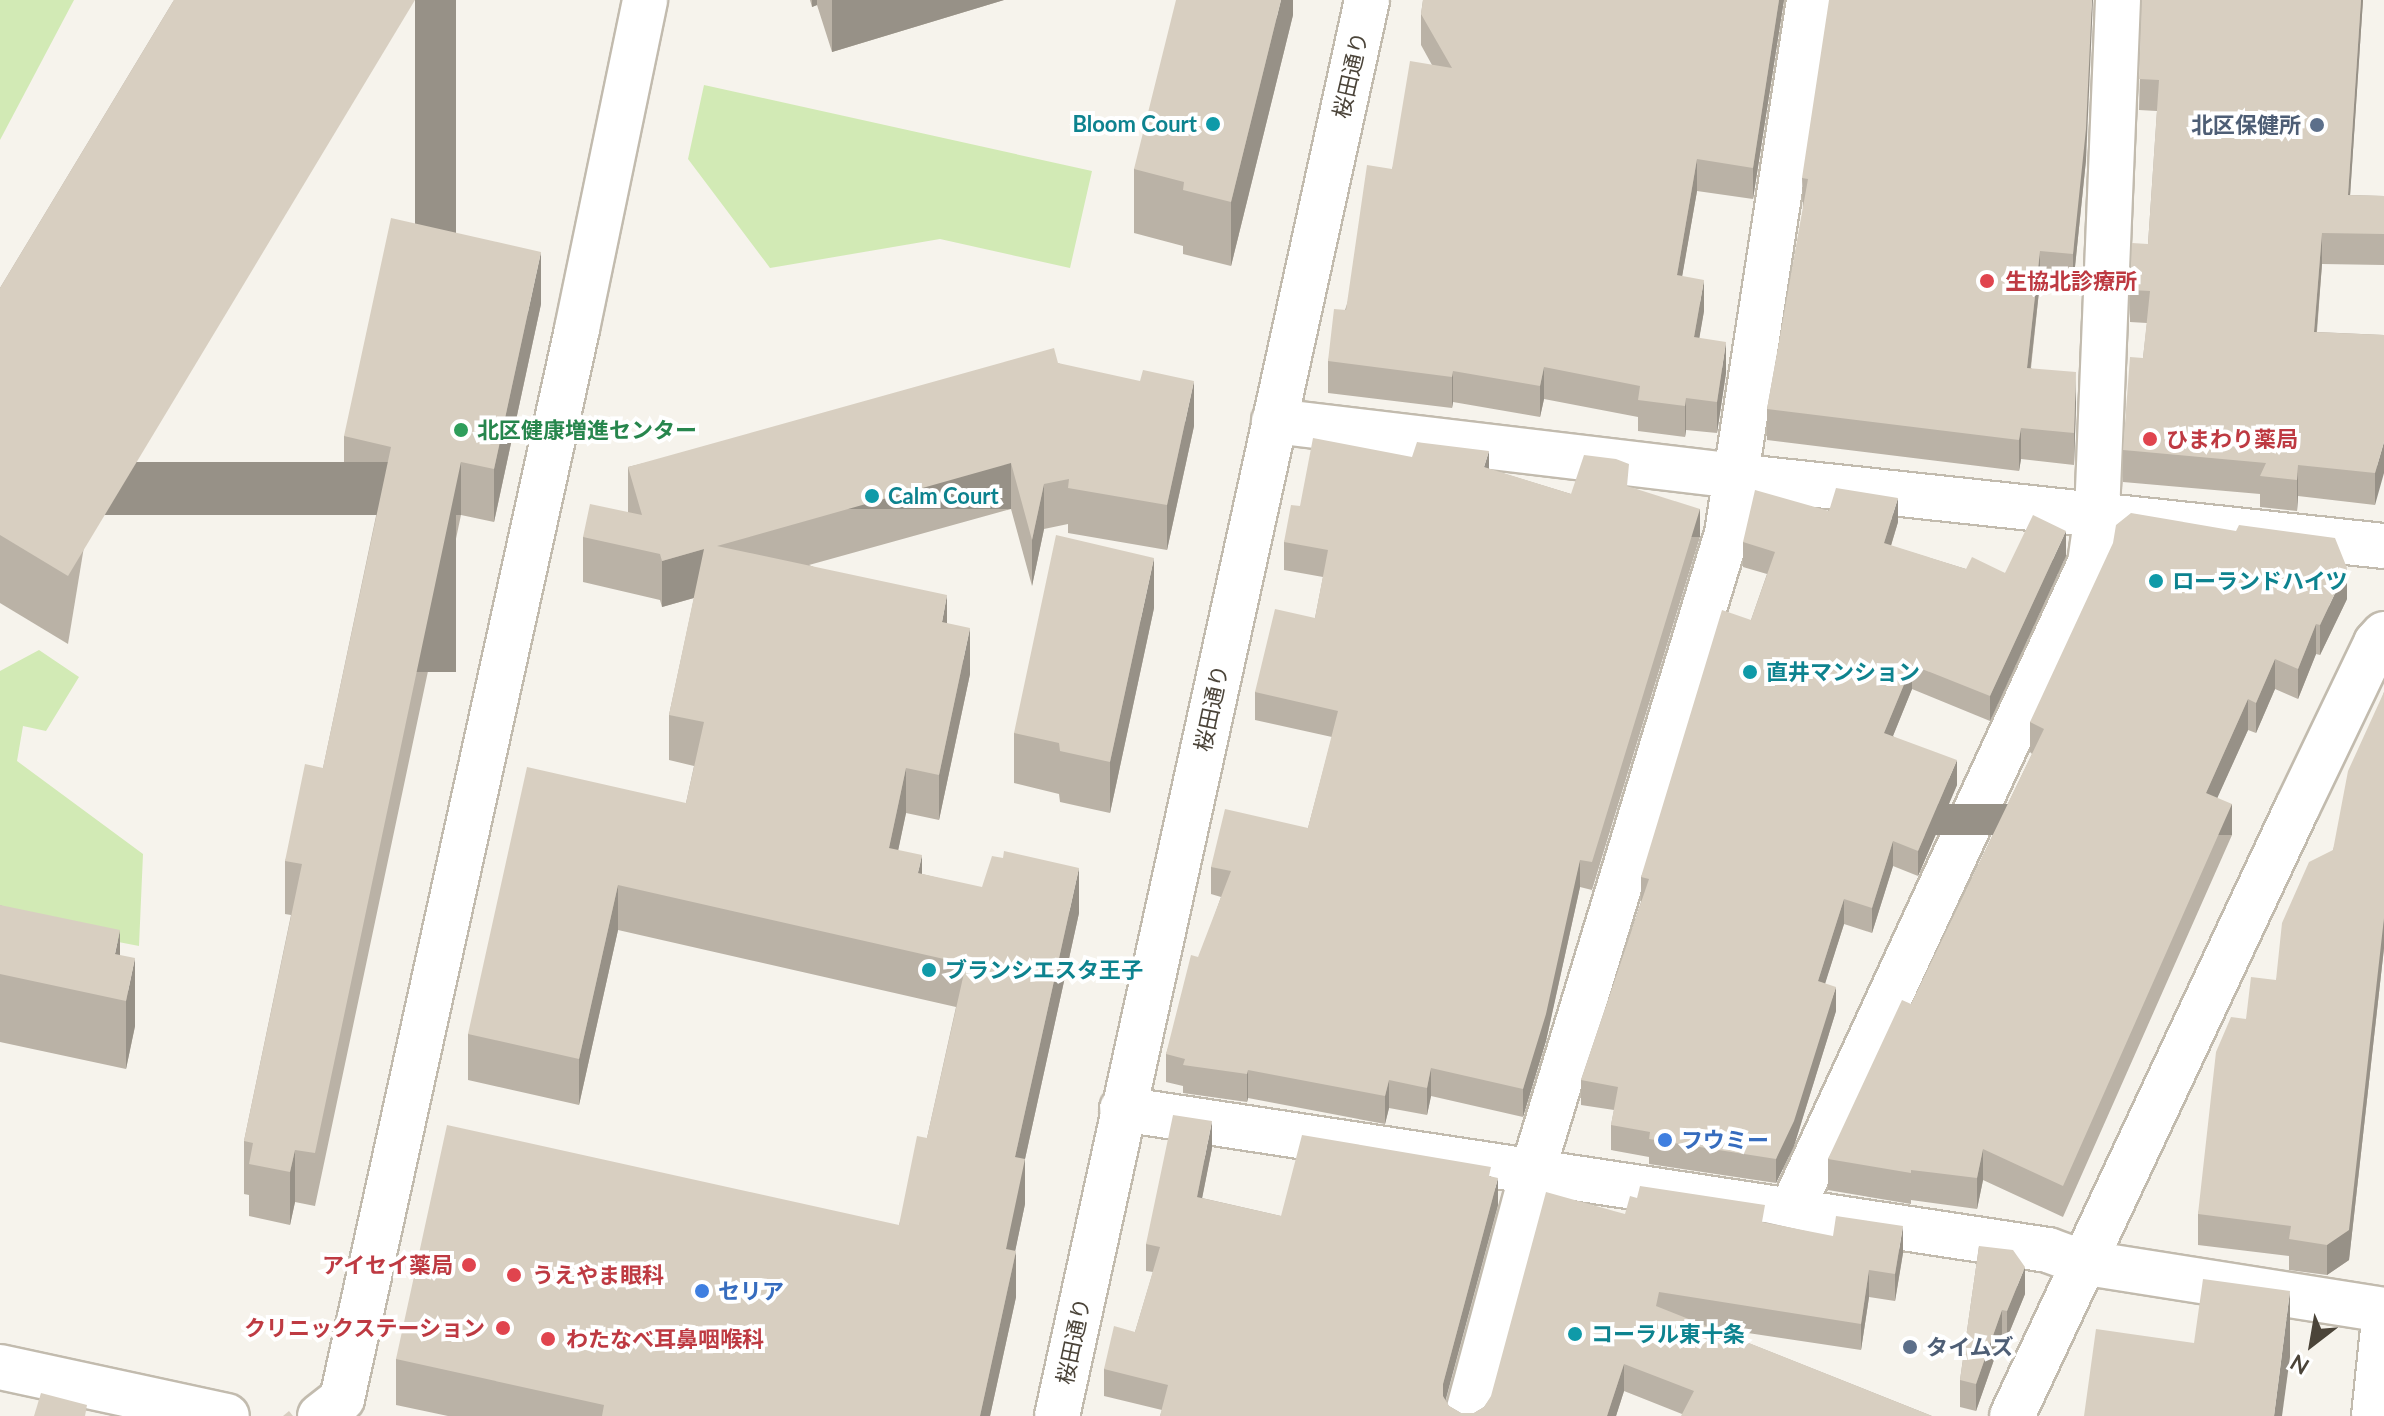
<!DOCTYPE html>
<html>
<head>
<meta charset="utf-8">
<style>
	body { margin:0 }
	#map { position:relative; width:2384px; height:1416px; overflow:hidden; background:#f6f3ec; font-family:Lato,"Noto Sans JP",sans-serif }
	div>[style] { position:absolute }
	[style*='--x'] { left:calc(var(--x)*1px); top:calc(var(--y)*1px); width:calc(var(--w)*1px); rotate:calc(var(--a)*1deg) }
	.green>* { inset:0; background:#d2eab5 }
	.roads { filter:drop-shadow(2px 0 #c2bbae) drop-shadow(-2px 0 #c2bbae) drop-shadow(0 2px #c2bbae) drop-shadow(0 -2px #c2bbae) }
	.minor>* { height:44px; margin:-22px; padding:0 22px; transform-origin:22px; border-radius:22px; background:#fff }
	.wall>* { inset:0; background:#bab2a6 }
	.shaded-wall>* { inset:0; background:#979187; transform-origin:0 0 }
	.building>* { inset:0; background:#d8cfc1 }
	.dots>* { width:22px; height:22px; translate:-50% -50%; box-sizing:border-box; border:4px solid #fff; border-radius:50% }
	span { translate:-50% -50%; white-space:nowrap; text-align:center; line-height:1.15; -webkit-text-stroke:8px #fff; paint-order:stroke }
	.street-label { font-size:22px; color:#4b4439 }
	.culture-label { font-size:22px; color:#0d838f; font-weight:700 }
	.right { translate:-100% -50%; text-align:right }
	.left { translate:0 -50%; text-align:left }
	.service-label { font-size:22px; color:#4e5e75; font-weight:700 }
	.health-label { font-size:22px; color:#be3a42; font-weight:700 }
	.leisure-label { font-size:22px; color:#27864d; font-weight:700 }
	.shop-label { font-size:22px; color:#366cbe; font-weight:700 }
	.north { position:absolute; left:2272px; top:1304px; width:80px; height:80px; -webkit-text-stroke:6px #fff; paint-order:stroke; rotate:211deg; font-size:22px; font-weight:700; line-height:32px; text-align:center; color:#4b4439 }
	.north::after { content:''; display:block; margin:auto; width:28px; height:36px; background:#4b4439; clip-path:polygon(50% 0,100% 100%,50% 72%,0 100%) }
</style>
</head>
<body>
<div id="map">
	<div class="green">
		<div style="clip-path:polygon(0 0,74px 0,0 140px)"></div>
		<div style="clip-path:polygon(704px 85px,1092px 171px,1070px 268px,940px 239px,770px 268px,688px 159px)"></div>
		<div style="clip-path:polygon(39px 650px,79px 677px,46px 731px,23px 726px,17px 761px,143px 854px,139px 946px,0 919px,0 671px)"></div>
	</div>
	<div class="roads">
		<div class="minor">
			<div style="--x:1274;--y:421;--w:463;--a:6.8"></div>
			<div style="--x:1734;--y:476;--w:654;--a:6.15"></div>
			<div style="--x:1122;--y:1109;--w:937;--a:8.66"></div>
			<div style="--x:2048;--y:1250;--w:35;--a:20"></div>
			<div style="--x:2081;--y:1262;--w:307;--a:9"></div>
			<div style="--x:1791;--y:1211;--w:714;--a:-65.23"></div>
			<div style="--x:2090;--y:563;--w:49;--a:-81.9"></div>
			<div style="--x:2097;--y:514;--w:514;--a:-87.66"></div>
			<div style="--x:0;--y:1367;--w:232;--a:12.2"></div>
			<div style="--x:320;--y:1416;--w:28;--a:-38"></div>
			<div style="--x:342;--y:1399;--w:1096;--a:-77.61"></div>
			<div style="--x:577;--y:329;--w:336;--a:-78.3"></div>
			<div style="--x:1057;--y:1416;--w:1450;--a:-77.65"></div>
			<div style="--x:1467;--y:1416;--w:252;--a:-75"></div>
			<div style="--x:1532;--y:1173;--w:669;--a:-73.05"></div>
			<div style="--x:1727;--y:533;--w:539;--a:-81.25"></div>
			<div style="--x:2012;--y:1416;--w:671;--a:-64.89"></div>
			<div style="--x:2297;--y:808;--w:183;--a:-64.4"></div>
			<div style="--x:2376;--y:643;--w:12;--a:-48"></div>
			<div style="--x:2374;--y:1416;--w:97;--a:-84.1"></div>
		</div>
	</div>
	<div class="wall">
		<div style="clip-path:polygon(174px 0,68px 644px,0 603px,0 288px)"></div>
		<div style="clip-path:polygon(810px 0,1004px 0,832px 52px,817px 5px,812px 7px)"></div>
		<div style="clip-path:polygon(1293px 0,1293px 15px,1231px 266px,1183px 254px,1183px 246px,1134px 233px,1134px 169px)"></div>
		<div style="clip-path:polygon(1423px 0,1784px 0,1753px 199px,1697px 191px,1682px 276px,1704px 311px,1699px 338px,1726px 373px,1717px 433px,1686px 430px,1685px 437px,1638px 431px,1638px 417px,1544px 399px,1540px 417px,1453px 402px,1452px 408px,1328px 393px,1328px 361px,1392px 169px,1432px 65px,1421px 45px,1421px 14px)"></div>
		<div style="clip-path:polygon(2142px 0,2363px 0,2350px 195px,2384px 196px,2384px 265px,2322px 264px,2317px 332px,2384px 335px,2375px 505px,2298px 496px,2297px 511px,2260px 507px,2260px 494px,2123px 482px,2123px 450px,2143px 358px,2147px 323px,2130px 322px,2130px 290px,2148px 244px,2157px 111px,2139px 110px)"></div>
		<div style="clip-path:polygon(2086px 160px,2073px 286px,2040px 282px,2031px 368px,2076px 404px,2074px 465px,2021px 459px,2019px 471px,1767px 440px,1767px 409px,1803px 210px,1802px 178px)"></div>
		<div style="clip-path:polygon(541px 304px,494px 522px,461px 515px,315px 1206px,295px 1202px,290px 1225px,249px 1216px,249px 1195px,244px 1194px,244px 1141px,291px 915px,285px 914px,285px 861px,323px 768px,380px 497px,344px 489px,344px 436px)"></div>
		<div style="clip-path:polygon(1058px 363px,1194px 426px,1167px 550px,1068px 533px,1068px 524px,1044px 529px,1032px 586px,1011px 509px,809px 565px,947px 623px,970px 674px,939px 820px,906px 813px,898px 850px,922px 874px,1079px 913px,1025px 1159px,1025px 1204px,1015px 1251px,1016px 1297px,990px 1416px,448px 1416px,396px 1405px,396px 1359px,899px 1225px,927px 1138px,956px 1007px,618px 930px,579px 1105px,468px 1080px,468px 1034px,686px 803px,694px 766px,669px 760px,669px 715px,694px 598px,662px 607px,660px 600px,583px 582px,583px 537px,628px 512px,628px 467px)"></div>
		<div style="clip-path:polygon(1412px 457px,1489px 469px,1571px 494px,1629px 486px,1700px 537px,1592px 890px,1580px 887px,1546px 1041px,1523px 1117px,1431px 1096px,1427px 1115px,1389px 1108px,1385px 1124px,1248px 1098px,1247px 1102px,1183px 1093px,1183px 1086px,1166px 1082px,1166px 1054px,1221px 897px,1211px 894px,1211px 867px,1308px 828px,1332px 737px,1255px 720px,1255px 692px,1315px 618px,1323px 577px,1284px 570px,1284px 542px,1300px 506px)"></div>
		<div style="clip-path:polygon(1829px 511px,1898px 522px,1891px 546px,1966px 569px,2005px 573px,2066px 556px,1990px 721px,1912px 689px,1893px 736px,1957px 785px,1918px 876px,1893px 866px,1872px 933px,1844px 924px,1825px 983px,1836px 1011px,1794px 1146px,1776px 1183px,1649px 1164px,1649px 1157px,1611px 1150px,1611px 1125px,1614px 1110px,1581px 1105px,1581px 1080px,1641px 902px,1641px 877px,1751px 620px,1767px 574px,1743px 567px,1743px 542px)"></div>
		<div style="clip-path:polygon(2347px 599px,2320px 655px,2316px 654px,2298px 699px,2275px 689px,2256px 733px,2248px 730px,2217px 798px,2232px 835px,2063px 1217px,1983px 1180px,1977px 1209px,1911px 1200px,1911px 1204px,1828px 1190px,1828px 1159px,1911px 1004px,2032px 754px,2030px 752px,2030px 722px)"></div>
		<div style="clip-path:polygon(1154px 608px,1110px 813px,1060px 802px,1059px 794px,1014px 783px,1014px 733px)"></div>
		<div style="clip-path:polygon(2384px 692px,2384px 948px,2349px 1260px,2327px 1275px,2289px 1270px,2289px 1256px,2198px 1245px,2198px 1214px,2246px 1019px,2276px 980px,2333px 850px)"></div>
		<div style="clip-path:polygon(0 905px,120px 955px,135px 1026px,126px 1069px,0 1042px)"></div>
		<div style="clip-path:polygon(1212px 1148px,1202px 1198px,1281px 1216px,1491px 1176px,1498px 1205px,1445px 1400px,1449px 1406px,1461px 1413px,1474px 1413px,1484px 1407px,1625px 1214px,1765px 1222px,1903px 1253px,1895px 1301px,1869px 1297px,1861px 1350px,1708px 1327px,1932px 1416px,1682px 1414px,1624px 1391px,1616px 1416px,1160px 1416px,1162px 1410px,1104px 1396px,1104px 1369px,1135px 1332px,1153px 1272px,1146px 1271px,1146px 1244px)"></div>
		<div style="clip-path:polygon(1979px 1246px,2025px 1294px,2007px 1338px,2002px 1337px,1976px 1411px,1960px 1407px,1960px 1380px)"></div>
	</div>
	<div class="shaded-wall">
		<div style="left:415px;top:0;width:41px;height:672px"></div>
		<div style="clip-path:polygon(812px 0,817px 0,817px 5px,812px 7px)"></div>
		<div style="clip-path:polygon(832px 0,1004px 0,832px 52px)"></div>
		<div style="clip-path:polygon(1281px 0,1293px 0,1293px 15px,1231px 266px,1231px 202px)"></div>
		<div style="clip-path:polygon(1779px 0,1784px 0,1753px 199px,1753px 168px)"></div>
		<div style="clip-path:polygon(2092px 0,2093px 0,2086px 160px,2073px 286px,2073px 254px)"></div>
		<div style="clip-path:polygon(2361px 0,2363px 0,2348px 227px,2348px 195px)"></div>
		<div style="clip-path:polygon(1697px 159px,1697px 191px,1677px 306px,1677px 275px)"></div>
		<div style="clip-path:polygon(2322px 233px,2322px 264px,2314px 363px,2314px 332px)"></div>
		<div style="clip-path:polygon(2040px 251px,2040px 282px,2027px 399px,2027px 368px)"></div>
		<div style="clip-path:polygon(541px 252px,541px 304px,494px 522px,494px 469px)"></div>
		<div style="clip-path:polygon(1704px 280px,1704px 311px,1694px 369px,1694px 337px)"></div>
		<div style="clip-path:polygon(1726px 342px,1726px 373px,1717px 433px,1717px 402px)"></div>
		<div style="clip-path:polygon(1544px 367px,1544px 399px,1540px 417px,1540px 386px)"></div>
		<div style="clip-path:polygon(1453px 371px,1453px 402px,1452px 408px,1452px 377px)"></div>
		<div style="clip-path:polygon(2076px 372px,2076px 404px,2074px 465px,2074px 433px)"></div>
		<div style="clip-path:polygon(1194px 381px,1194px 426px,1167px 550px,1167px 505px)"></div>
		<div style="clip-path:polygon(1686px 398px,1686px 430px,1685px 437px,1685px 406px)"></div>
		<div style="clip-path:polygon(2021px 428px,2021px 459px,2019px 471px,2019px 440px)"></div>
		<div style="clip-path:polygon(2384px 442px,2384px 473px,2375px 505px,2375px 473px)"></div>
		<div style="clip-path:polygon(1489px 451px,1489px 479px,1484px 467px)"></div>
		<div style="left:461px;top:462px;width:53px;height:706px;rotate:90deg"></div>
		<div style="left:1011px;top:463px;width:46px;height:305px;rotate:90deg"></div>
		<div style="clip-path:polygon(2298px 465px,2298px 496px,2297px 511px,2297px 480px)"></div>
		<div style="clip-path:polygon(1044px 484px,1044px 529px,1032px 586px,1032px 540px)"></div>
		<div style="clip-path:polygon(1898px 498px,1898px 522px,1884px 568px,1884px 543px)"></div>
		<div style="left:1700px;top:509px;width:28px;height:369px;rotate:90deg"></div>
		<div style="clip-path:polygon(2066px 531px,2066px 556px,1990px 721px,1990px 696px)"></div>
		<div style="clip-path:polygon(704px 549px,704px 595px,662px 607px,662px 561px)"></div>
		<div style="clip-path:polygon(1154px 558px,1154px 608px,1110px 813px,1110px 762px)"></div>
		<div style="clip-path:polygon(2347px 568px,2347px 599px,2320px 655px,2320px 625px)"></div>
		<div style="clip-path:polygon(947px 595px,947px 640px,942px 622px)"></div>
		<div style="clip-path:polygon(2316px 624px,2316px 654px,2298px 699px,2298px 669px)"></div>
		<div style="clip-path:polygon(970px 628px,970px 674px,939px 820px,939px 775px)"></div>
		<div style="clip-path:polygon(2275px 659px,2275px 689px,2256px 733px,2256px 703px)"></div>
		<div style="clip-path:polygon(1912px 665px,1912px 689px,1884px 758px,1884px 733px)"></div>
		<div style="clip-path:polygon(2248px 699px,2248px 730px,2206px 823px,2206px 793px)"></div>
		<div style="clip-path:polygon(1957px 760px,1957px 785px,1918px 876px,1918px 851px)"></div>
		<div style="clip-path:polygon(906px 768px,906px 813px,889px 894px,889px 848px)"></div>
		<div style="left:2232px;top:804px;width:31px;height:418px;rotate:90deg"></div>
		<div style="clip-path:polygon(1893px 841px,1893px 866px,1872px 933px,1872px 908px)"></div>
		<div style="clip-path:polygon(922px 855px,922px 901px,918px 873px)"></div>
		<div style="clip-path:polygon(1580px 860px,1580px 887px,1546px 1041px,1523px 1117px,1523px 1089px)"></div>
		<div style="clip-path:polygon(1079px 868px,1079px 913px,1025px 1159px,1025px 1204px,1006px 1295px,1006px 1249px,1015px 1157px)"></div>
		<div style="clip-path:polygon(618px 885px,618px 930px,579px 1105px,579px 1059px)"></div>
		<div style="clip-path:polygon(1844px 899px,1844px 924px,1818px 1006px,1818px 981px)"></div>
		<div style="clip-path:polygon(2384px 918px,2384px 948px,2349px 1260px,2327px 1275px,2327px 1245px)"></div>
		<div style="clip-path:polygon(120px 930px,120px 998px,115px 954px)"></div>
		<div style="clip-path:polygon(135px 958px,135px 1026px,126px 1069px,126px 1001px)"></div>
		<div style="clip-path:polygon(1836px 987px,1836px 1011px,1794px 1146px,1776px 1183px,1776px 1159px)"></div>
		<div style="clip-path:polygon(1431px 1068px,1431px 1096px,1427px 1115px,1427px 1088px)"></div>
		<div style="clip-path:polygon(1248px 1070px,1248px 1098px,1247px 1102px,1247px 1074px)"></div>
		<div style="clip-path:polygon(1389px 1080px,1389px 1108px,1385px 1124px,1385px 1096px)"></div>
		<div style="clip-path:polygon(1212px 1121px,1212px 1148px,1197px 1224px,1197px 1197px)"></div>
		<div style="clip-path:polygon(1983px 1149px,1983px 1180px,1977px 1209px,1977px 1178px)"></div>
		<div style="clip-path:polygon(295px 1150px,295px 1202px,290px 1225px,290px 1172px)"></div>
		<div style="clip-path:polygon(1498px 1178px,1498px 1205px,1443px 1410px,1443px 1384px)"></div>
		<div style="clip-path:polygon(1903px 1226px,1903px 1253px,1895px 1301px,1895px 1274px)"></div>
		<div style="clip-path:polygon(1016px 1251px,1016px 1297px,990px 1416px,980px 1416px)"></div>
		<div style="clip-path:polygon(2025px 1267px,2025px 1294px,2007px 1338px,2007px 1311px)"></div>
		<div style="clip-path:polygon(1869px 1270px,1869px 1297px,1861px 1350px,1861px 1324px)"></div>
		<div style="clip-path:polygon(2290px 1291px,2290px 1357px,2282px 1416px,2274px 1416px)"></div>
		<div style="clip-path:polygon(2002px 1310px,2002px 1337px,1976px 1411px,1976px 1384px)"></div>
		<div style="clip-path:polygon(1624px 1364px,1624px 1391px,1616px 1416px,1607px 1416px)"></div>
	</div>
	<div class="building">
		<div style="clip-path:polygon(174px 0,415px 0,68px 576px,0 535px,0 288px)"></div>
		<div style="clip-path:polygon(1176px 0,1281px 0,1231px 202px,1183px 190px,1184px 182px,1134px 169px)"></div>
		<div style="clip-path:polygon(1423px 0,1779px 0,1753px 168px,1697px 159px,1677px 275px,1704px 280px,1694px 337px,1726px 342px,1717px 402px,1686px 398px,1685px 406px,1638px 400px,1640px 386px,1544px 367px,1540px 386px,1453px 371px,1452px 377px,1328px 361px,1334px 309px,1346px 310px,1367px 165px,1392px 169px,1410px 61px,1452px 68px,1421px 14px)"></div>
		<div style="clip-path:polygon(1829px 0,2092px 0,2086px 129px,2073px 254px,2040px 251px,2027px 368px,2076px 372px,2074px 433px,2021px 428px,2019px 440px,1767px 409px,1808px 179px,1802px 178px)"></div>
		<div style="clip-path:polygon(2142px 0,2361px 0,2348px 195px,2384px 196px,2384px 234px,2322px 233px,2314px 332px,2384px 335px,2384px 442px,2375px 473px,2298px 465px,2297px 480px,2260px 476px,2266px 463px,2123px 450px,2130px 357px,2143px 358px,2150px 291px,2130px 290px,2132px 243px,2148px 244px,2159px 80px,2139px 79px)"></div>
		<div style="clip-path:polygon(391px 218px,541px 252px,494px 469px,461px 462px,315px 1153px,295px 1150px,290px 1172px,249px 1164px,253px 1143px,244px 1141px,302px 864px,285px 861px,305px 764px,323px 768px,391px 447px,344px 436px)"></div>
		<div style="clip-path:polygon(1054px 348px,1058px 363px,1140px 381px,1143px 370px,1194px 381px,1167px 505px,1068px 488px,1069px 479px,1044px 484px,1032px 540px,1011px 463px,717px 546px,947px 595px,942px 622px,970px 628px,939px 775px,906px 768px,889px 848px,922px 855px,918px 873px,982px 887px,992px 856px,1003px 858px,1004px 851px,1079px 868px,1015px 1157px,1025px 1159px,1006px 1249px,1016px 1251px,980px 1416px,602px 1416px,604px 1405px,396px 1359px,447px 1125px,899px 1225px,917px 1136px,927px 1138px,966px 964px,618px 885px,579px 1059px,468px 1034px,527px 767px,686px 803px,704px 722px,669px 715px,704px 549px,662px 561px,660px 554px,583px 537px,590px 504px,642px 515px,628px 467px)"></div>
		<div style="clip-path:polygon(1313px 438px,1412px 457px,1417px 442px,1489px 451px,1484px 467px,1571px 494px,1584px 455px,1616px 459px,1629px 464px,1627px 486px,1700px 509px,1592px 862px,1580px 860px,1546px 1014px,1523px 1089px,1431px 1068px,1427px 1088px,1389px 1080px,1385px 1096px,1248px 1070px,1247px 1074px,1183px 1065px,1185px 1059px,1166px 1054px,1191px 955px,1198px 957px,1231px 871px,1211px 867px,1225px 809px,1308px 828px,1338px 711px,1255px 692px,1275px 609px,1315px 618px,1328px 550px,1284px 542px,1291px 505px,1300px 506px)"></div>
		<div style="clip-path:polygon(1836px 488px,1898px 498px,1884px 543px,1966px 569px,1972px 557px,2005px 573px,2033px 515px,2066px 531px,1990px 696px,1912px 665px,1884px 733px,1957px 760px,1918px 851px,1893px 841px,1872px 908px,1844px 899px,1818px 981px,1836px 987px,1794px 1121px,1776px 1159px,1649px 1139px,1650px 1132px,1611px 1125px,1618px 1087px,1581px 1080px,1649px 879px,1641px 877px,1722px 610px,1751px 620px,1775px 552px,1743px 542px,1755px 490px,1829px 511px)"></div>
		<div style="clip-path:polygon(2131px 513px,2236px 531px,2239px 525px,2335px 538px,2347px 568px,2320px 625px,2316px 624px,2298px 669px,2275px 659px,2256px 703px,2248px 699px,2206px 793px,2232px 804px,2063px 1186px,1983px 1149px,1977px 1178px,1911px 1170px,1911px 1173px,1828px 1159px,1902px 1000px,1911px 1004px,2044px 729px,2030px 722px,2113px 543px,2116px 525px)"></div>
		<div style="clip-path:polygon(1056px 535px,1154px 558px,1110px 762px,1060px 751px,1059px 743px,1014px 733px)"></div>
		<div style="clip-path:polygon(2384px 692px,2384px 918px,2349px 1230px,2327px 1245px,2289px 1239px,2291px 1226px,2198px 1214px,2216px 1052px,2231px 1017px,2246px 1019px,2251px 977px,2276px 980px,2282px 923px,2309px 862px,2333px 850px,2348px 771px)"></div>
		<div style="clip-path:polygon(0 905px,120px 930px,115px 954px,135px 958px,126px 1001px,0 974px)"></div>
		<div style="clip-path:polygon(1173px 1115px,1212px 1121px,1197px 1197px,1281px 1216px,1302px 1135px,1491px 1167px,1489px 1176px,1498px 1178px,1443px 1384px,1443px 1396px,1449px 1406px,1461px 1413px,1474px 1413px,1484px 1407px,1491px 1396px,1546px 1192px,1625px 1214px,1630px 1196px,1637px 1198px,1640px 1186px,1765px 1205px,1762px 1222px,1833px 1236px,1836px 1216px,1903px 1226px,1895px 1274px,1869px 1270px,1861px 1324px,1659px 1292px,1656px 1306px,1932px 1416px,1681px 1416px,1694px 1391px,1624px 1364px,1607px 1416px,1160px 1416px,1168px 1385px,1104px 1369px,1114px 1326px,1135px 1332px,1160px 1247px,1146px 1244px)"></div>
		<div style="clip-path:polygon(1979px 1246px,2013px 1250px,2025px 1267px,2007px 1311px,2002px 1310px,1976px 1384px,1960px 1380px)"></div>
		<div style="clip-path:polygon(2203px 1279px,2290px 1291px,2274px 1416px,2084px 1416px,2096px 1329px,2194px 1343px)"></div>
		<div style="clip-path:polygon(41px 1393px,87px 1405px,85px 1416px,34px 1416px)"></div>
		<div style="clip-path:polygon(289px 1411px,293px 1416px,283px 1416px)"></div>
	</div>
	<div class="dots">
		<div style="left:1213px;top:124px;background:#0f9aa8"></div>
		<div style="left:2317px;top:125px;background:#5c6f8a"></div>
		<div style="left:1987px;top:281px;background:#e0444e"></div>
		<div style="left:461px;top:430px;background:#2e9e5b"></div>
		<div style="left:2150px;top:439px;background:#e0444e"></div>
		<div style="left:872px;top:496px;background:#0f9aa8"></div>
		<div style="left:2156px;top:581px;background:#0f9aa8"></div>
		<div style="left:1750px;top:672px;background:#0f9aa8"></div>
		<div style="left:929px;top:970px;background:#0f9aa8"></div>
		<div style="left:1665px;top:1140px;background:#3f7fe0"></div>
		<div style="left:469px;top:1265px;background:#e0444e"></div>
		<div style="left:514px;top:1275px;background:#e0444e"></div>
		<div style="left:702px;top:1291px;background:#3f7fe0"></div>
		<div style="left:503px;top:1328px;background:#e0444e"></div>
		<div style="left:1575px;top:1334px;background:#0f9aa8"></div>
		<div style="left:548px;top:1339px;background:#e0444e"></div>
		<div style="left:1910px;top:1347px;background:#5c6f8a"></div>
	</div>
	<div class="street-label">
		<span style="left:1350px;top:75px;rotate:-77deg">桜田通り</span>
		<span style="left:1211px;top:708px;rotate:-78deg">桜田通り</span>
		<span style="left:1073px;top:1341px;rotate:-78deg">桜田通り</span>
	</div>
	<div class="culture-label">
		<span class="right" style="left:1197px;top:124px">Bloom Court</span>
		<span class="left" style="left:888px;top:496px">Calm Court</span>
		<span class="left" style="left:2172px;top:581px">ローランドハイツ</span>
		<span class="left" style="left:1766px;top:672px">直井マンション</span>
		<span class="left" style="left:945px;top:970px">ブランシエスタ王子</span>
		<span class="left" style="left:1591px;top:1334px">コーラル東十条</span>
	</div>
	<div class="service-label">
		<span class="right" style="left:2301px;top:125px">北区保健所</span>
		<span class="left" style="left:1926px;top:1347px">タイムズ</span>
	</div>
	<div class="health-label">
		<span class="left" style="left:2005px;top:281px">生協北診療所</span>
		<span class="left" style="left:2166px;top:439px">ひまわり薬局</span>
		<span class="right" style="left:453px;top:1265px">アイセイ薬局</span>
		<span class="left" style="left:532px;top:1275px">うえやま眼科</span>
		<span class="right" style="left:485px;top:1328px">クリニックステーション</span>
		<span class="left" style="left:566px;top:1339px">わたなべ耳鼻咽喉科</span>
	</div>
	<div class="leisure-label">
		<span class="left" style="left:477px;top:430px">北区健康増進センター</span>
	</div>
	<div class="shop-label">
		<span class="left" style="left:1681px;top:1140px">フウミー</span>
		<span class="left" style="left:718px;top:1291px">セリア</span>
	</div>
	<div class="north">N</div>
</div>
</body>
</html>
